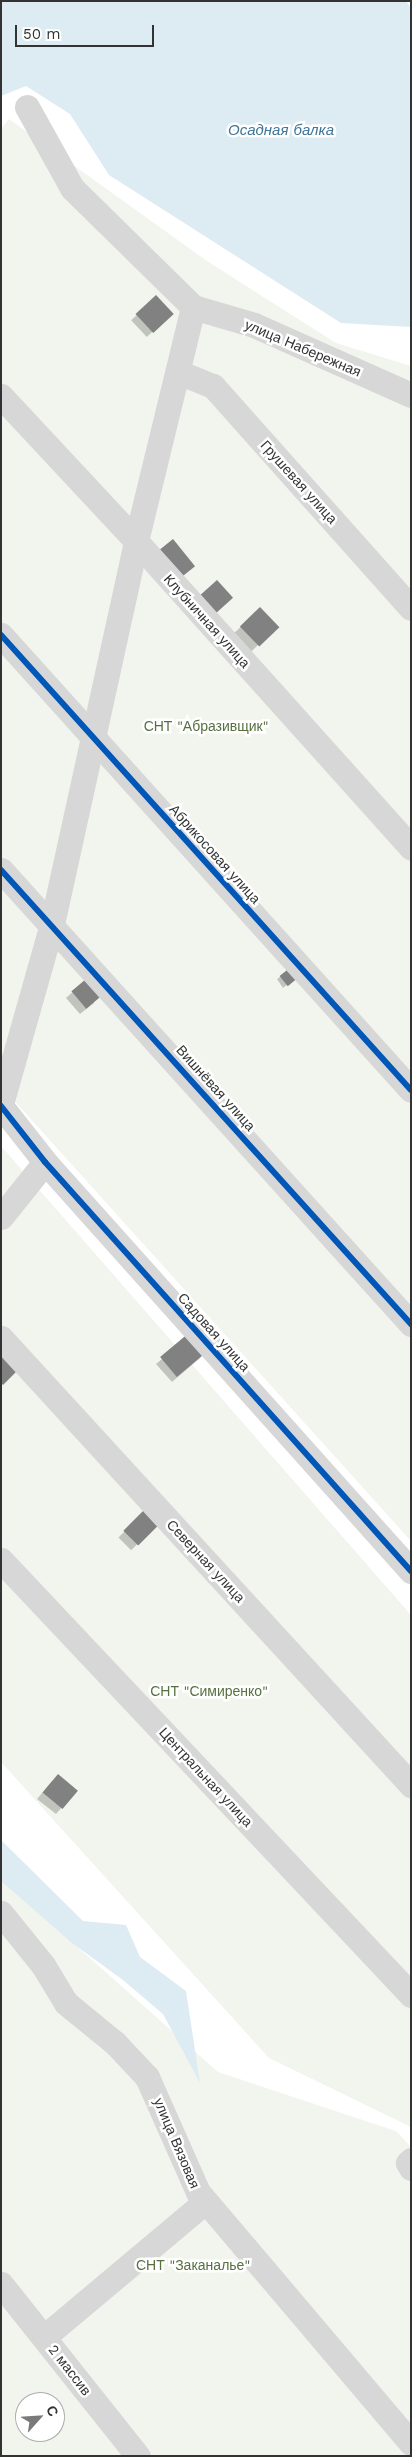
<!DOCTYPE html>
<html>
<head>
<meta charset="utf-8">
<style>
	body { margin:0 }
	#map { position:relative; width:412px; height:2457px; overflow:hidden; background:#fff; font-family:"Work Sans",sans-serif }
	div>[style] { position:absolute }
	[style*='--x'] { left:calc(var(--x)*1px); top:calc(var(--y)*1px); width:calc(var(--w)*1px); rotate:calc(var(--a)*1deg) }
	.green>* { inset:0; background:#f1f5ed }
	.water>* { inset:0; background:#ddebf3 }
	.shadow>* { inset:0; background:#0003; transform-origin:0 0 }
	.building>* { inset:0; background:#818181; transform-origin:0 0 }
	.minor>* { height:25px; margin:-12.5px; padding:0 12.5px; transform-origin:12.5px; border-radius:12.5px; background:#d7d7d7 }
	.cycleway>* { height:6px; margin:-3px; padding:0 3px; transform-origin:3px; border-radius:3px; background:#0057b8 }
	span { translate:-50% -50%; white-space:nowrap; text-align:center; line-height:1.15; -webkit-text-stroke:5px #fff; paint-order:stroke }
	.street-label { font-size:14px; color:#333 }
	.park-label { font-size:14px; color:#56703f }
	.water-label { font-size:15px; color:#3f7597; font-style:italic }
	.frame { position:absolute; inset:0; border:2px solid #333; pointer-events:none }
	.north { position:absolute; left:15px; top:2392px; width:50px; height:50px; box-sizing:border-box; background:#fff; border:1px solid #adadad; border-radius:50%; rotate:64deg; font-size:14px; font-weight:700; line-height:20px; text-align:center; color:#333 }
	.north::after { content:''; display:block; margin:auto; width:18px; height:22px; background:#7a7a7a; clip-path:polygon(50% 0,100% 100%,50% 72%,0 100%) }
	.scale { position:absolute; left:15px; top:25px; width:139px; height:22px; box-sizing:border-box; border:2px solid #333; border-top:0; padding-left:6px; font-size:15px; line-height:18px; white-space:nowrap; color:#333; -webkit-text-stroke:4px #fff; paint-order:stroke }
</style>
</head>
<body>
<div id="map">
	<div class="green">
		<div style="clip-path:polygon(9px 119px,207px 261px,336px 343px,411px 366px,411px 1541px,1px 1086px,1px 129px)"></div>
		<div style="clip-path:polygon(1px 1146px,411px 1615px,411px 2127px,269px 2058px,1px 1762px)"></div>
		<div style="clip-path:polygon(evenodd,1px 1879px,218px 2072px,396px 2131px,411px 2147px,411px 2456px,1px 2456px,1px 1879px,25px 2402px,55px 2402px,55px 2432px,25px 2432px,25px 2402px)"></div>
	</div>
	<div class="water">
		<div style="clip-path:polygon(1px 1px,406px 1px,411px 8px,411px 327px,341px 323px,109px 175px,70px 114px,26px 86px,1px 96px)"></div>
		<div style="clip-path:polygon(1px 1840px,83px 1921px,126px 1925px,140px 1957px,186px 1991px,200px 2083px,163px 2014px,123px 1980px,72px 1943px,1px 1881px)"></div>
	</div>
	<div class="shadow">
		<div style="left:156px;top:297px;width:23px;height:34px;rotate:47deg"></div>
		<div style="left:260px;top:609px;width:25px;height:35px;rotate:47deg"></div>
		<div style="clip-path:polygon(280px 977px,295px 978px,283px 988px,277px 979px)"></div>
		<div style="clip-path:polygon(86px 980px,94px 1003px,80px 1014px,66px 998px)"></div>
		<div style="clip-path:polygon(200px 1358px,172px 1382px,156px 1364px,162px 1359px)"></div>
		<div style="left:146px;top:1510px;width:18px;height:39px;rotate:45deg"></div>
		<div style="clip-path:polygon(52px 1781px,76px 1791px,56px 1814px,37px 1799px)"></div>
	</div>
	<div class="building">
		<div style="left:156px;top:295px;width:26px;height:28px;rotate:47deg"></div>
		<div style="left:173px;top:539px;width:35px;height:18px;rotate:51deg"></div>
		<div style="left:217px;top:580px;width:24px;height:28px;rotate:48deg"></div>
		<div style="left:260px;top:607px;width:28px;height:28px;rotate:46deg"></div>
		<div style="left:292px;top:966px;width:13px;height:16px;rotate:51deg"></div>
		<div style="left:86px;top:979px;width:23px;height:19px;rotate:50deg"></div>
		<div style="left:190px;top:1332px;width:26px;height:39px;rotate:50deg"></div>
		<div style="clip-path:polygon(1px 1352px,20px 1368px,3px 1385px,1px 1383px)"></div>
		<div style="left:146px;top:1508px;width:21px;height:32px;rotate:45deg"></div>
		<div style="left:58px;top:1774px;width:26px;height:24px;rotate:40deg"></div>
	</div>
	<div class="minor">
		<div style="--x:27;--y:107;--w:93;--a:60.9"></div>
		<div style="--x:72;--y:188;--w:170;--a:44.5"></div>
		<div style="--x:193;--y:307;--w:64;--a:16.4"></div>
		<div style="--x:254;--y:325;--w:172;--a:24"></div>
		<div style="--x:178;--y:372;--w:38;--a:22"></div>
		<div style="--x:213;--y:386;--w:297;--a:48.3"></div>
		<div style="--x:1;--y:396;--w:198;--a:47"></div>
		<div style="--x:136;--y:541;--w:412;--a:48.1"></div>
		<div style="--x:1;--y:635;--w:612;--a:47.98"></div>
		<div style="--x:1;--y:870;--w:612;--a:47.92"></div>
		<div style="--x:1;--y:1104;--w:187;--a:-74.2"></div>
		<div style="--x:52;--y:924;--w:392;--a:-77.6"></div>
		<div style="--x:136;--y:541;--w:241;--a:-76.3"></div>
		<div style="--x:1;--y:1106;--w:71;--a:51.8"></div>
		<div style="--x:45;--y:1162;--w:549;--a:48.18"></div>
		<div style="--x:1;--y:1217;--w:70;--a:-51.3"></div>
		<div style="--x:1;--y:1338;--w:607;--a:47.47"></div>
		<div style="--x:1;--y:1560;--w:598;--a:46.69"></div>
		<div style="--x:1;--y:1913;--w:67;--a:51.1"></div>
		<div style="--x:43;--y:1965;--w:44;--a:58.8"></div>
		<div style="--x:66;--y:2003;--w:63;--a:39.2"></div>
		<div style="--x:115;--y:2043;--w:47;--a:46.7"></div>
		<div style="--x:147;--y:2077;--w:126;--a:66.1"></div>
		<div style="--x:198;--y:2192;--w:329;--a:49.7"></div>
		<div style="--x:411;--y:2160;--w:4;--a:135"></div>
		<div style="--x:408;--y:2163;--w:6;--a:59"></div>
		<div style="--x:1;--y:2284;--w:220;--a:51.5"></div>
		<div style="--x:44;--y:2337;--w:210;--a:-40"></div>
	</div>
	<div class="cycleway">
		<div style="--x:1;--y:635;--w:612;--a:47.98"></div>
		<div style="--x:1;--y:870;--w:612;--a:47.92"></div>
		<div style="--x:1;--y:1106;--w:71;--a:51.8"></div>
		<div style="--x:45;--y:1162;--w:549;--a:48.18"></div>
	</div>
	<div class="street-label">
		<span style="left:303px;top:348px;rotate:23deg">улица Набережная</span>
		<span style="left:299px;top:482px;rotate:48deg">Грушевая улица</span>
		<span style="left:207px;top:621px;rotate:48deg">Клубничная улица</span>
		<span style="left:215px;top:854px;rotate:48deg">Абрикосовая улица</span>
		<span style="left:216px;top:1088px;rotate:48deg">Вишнёвая улица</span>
		<span style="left:214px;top:1332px;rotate:48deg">Садовая улица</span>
		<span style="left:206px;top:1561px;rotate:47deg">Северная улица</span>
		<span style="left:206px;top:1777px;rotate:47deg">Центральная улица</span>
		<span style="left:177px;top:2143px;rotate:67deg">улица Вязовая</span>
		<span style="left:70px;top:2370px;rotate:52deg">2 массив</span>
	</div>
	<div class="park-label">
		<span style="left:206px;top:726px">СНТ "Абразивщик"</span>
		<span style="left:209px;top:1691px">СНТ "Симиренко"</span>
		<span style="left:193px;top:2265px">СНТ "Заканалье"</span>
	</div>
	<div class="water-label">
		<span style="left:281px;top:131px">Осадная балка</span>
	</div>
	<div class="frame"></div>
	<div class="north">С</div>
	<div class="scale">50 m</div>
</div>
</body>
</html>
